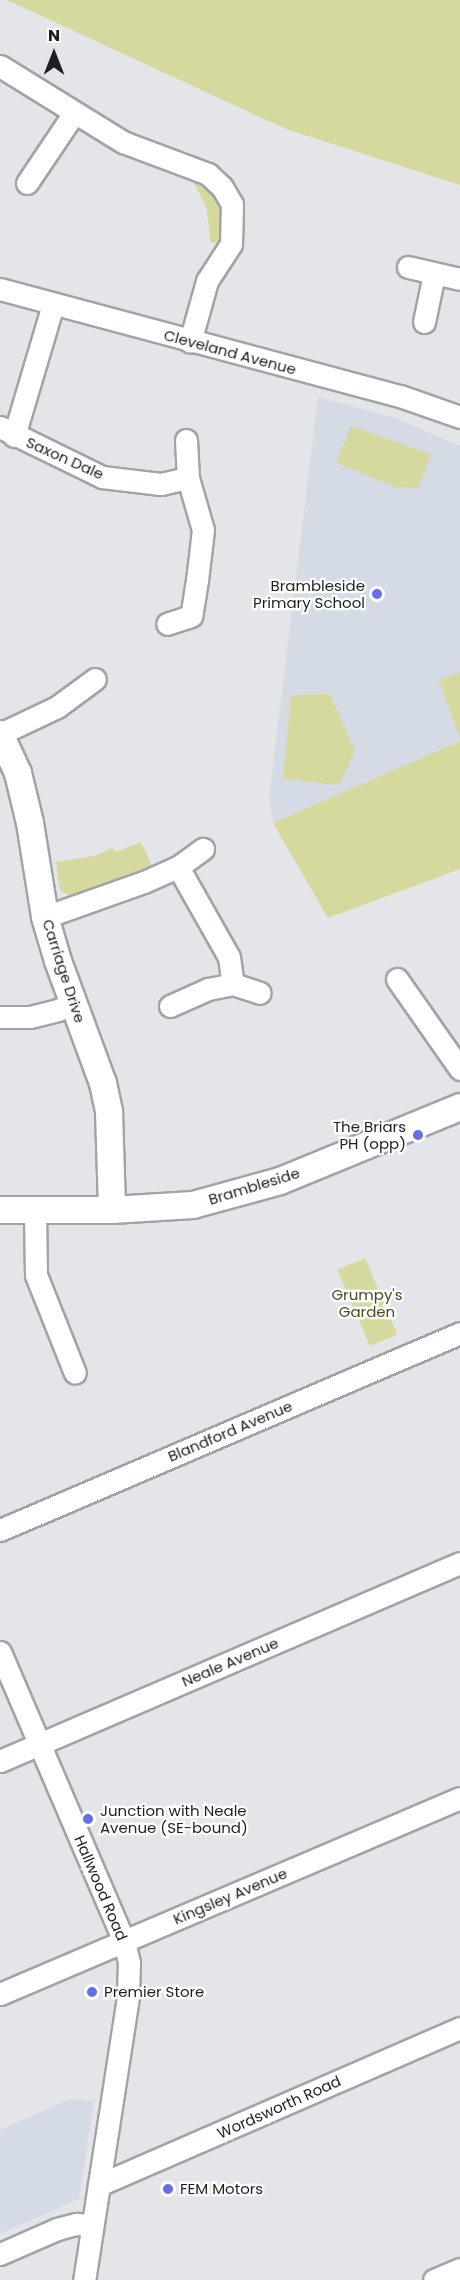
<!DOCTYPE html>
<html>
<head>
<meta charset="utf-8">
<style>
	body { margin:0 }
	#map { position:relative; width:460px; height:2280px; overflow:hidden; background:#e3e5e9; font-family:Poppins,sans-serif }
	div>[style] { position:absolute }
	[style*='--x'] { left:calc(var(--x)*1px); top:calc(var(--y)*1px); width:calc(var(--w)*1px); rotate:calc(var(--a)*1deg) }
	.built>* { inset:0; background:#d4dbe5 }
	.green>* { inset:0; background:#d6d99e; transform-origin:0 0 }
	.roads { filter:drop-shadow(2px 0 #a1a4a7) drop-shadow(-2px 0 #a1a4a7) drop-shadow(0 2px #a1a4a7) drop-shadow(0 -2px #a1a4a7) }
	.minor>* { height:21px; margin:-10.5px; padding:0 10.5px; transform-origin:10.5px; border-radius:10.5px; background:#fff }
	.tertiary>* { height:26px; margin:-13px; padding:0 13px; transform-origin:13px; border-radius:13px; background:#fff }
	.dots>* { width:16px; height:16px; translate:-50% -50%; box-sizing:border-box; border:3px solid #fff; border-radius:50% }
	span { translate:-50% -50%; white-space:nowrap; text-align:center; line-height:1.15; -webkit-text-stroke:4.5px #fff; paint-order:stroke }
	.street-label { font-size:15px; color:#1e1f21 }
	.poi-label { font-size:15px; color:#1e1f21 }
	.right { translate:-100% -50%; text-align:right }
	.left { translate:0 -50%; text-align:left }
	.park-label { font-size:15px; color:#494b20 }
	.north { position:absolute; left:24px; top:24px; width:60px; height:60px; -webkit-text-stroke:4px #fff; paint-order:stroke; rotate:0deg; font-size:16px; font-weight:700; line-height:24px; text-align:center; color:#1e1f21 }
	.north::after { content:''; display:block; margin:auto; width:21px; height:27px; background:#1e1f21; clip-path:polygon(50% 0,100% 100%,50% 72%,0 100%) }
</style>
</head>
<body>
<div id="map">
	<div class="built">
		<div style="clip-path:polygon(318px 397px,393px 417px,460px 446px,460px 741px,273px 823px,269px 798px)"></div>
		<div style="clip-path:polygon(70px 2099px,94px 2101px,79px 2199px,0 2234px,0 2130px)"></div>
	</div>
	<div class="green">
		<div style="clip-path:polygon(7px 0,460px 0,460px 185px,286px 129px)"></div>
		<div style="clip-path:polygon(191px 178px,203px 183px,221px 205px,224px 218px,221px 243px,211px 243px,206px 206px)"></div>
		<div style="clip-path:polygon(351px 426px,431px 454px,418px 488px,395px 487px,336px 463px)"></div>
		<div style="clip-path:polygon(460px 672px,460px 739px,439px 680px)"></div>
		<div style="clip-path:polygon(330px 694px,355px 751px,341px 782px,334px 785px,283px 778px,291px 695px)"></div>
		<div style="clip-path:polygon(460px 741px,460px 869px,328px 918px,273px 823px)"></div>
		<div style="clip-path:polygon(141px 842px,152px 866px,70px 896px,60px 890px,56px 862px,94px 856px,113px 848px,116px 852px)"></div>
		<div style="left:365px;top:1258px;width:83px;height:30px;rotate:67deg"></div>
	</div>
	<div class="roads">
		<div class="minor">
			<div style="--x:0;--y:66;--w:145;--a:31.7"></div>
			<div style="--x:123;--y:142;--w:91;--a:20.6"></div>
			<div style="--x:208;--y:174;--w:19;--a:43"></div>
			<div style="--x:222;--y:187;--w:20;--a:60"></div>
			<div style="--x:232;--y:204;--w:40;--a:91.4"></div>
			<div style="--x:231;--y:244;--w:44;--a:123"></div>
			<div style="--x:207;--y:281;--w:63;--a:105.6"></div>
			<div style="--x:27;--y:183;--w:84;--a:-56.1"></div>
			<div style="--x:408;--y:267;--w:53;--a:13"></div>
			<div style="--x:0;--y:289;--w:414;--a:15"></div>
			<div style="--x:400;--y:396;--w:64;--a:19.3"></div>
			<div style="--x:424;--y:322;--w:49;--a:-78.2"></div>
			<div style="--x:0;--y:427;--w:114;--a:26.1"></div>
			<div style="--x:102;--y:477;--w:59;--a:6.8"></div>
			<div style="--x:161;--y:484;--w:28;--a:-13"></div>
			<div style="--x:188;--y:478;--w:54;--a:73.9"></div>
			<div style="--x:203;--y:530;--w:50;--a:96.8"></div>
			<div style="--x:197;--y:580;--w:36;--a:99"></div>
			<div style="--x:191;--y:616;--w:25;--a:162"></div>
			<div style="--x:14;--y:436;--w:138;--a:-73.5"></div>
			<div style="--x:186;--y:440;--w:38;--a:87"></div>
			<div style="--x:0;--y:734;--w:63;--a:-25.3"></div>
			<div style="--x:57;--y:707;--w:47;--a:-36.4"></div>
			<div style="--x:178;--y:867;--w:31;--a:-36"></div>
			<div style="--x:45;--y:917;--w:105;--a:-19.5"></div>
			<div style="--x:144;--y:882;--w:37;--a:-24"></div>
			<div style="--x:178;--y:867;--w:103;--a:60.5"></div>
			<div style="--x:229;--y:957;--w:27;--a:82"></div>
			<div style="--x:233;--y:984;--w:28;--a:18"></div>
			<div style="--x:397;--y:979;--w:110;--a:55"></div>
			<div style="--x:170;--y:1006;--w:42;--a:-24.1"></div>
			<div style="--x:208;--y:989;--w:25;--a:-11"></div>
			<div style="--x:0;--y:1017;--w:30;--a:0"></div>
			<div style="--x:30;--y:1017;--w:29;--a:-14"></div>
			<div style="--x:58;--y:1010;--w:17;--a:-28"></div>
			<div style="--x:35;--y:1212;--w:63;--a:89.1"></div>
			<div style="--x:36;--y:1275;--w:105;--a:68.3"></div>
			<div style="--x:0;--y:1530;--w:500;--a:-23.18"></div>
			<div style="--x:0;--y:1652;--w:314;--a:66.8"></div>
			<div style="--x:124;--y:1941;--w:23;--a:77"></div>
			<div style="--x:129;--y:1963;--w:34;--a:92"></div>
			<div style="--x:128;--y:1997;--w:286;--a:98.8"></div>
			<div style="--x:0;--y:1761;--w:501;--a:-23.29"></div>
			<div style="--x:0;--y:1994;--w:500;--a:-23.08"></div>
			<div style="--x:99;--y:2185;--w:394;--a:-23.5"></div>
			<div style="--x:0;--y:2254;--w:62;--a:-23.7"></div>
			<div style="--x:57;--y:2229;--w:20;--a:-15"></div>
			<div style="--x:76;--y:2224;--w:16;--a:4"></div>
			<div style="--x:434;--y:2280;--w:28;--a:-23"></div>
		</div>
		<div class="tertiary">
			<div style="--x:0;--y:734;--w:43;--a:65.2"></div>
			<div style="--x:18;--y:773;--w:51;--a:76.5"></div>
			<div style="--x:30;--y:823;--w:95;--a:80.9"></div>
			<div style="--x:45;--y:917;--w:46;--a:73.5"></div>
			<div style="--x:58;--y:961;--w:130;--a:69.8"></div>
			<div style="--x:103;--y:1083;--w:30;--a:78"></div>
			<div style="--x:109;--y:1112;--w:98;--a:88.2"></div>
			<div style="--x:0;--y:1210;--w:112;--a:0"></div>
			<div style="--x:112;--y:1210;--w:81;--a:-3.5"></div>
			<div style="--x:193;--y:1205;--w:90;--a:-15.4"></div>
			<div style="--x:280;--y:1181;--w:195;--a:-22.3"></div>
		</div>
	</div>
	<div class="dots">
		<div style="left:377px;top:594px;background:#656ee7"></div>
		<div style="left:418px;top:1135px;background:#656ee7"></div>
		<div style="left:88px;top:1819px;background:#656ee7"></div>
		<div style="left:92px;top:1992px;background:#656ee7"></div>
		<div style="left:168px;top:2189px;background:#656ee7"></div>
	</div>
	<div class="street-label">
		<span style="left:230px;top:352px;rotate:15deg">Cleveland Avenue</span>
		<span style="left:65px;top:458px;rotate:24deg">Saxon Dale</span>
		<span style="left:64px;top:971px;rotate:72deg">Carriage Drive</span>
		<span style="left:254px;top:1186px;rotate:-17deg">Brambleside</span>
		<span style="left:230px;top:1431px;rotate:-23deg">Blandford Avenue</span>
		<span style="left:230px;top:1662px;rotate:-23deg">Neale Avenue</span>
		<span style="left:101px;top:1888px;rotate:67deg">Hallwood Road</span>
		<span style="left:230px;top:1896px;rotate:-23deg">Kingsley Avenue</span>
		<span style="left:279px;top:2107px;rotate:-24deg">Wordsworth Road</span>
	</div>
	<div class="poi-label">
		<span class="right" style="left:365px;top:594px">Brambleside<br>Primary School</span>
		<span class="right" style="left:406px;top:1135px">The Briars<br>PH (opp)</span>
		<span class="left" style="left:100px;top:1819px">Junction with Neale<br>Avenue (SE-bound)</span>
		<span class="left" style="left:104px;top:1992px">Premier Store</span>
		<span class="left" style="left:180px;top:2189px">FEM Motors</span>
	</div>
	<div class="park-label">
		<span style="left:367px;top:1303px">Grumpy's<br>Garden</span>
	</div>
	<div class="north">N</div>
</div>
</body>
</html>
